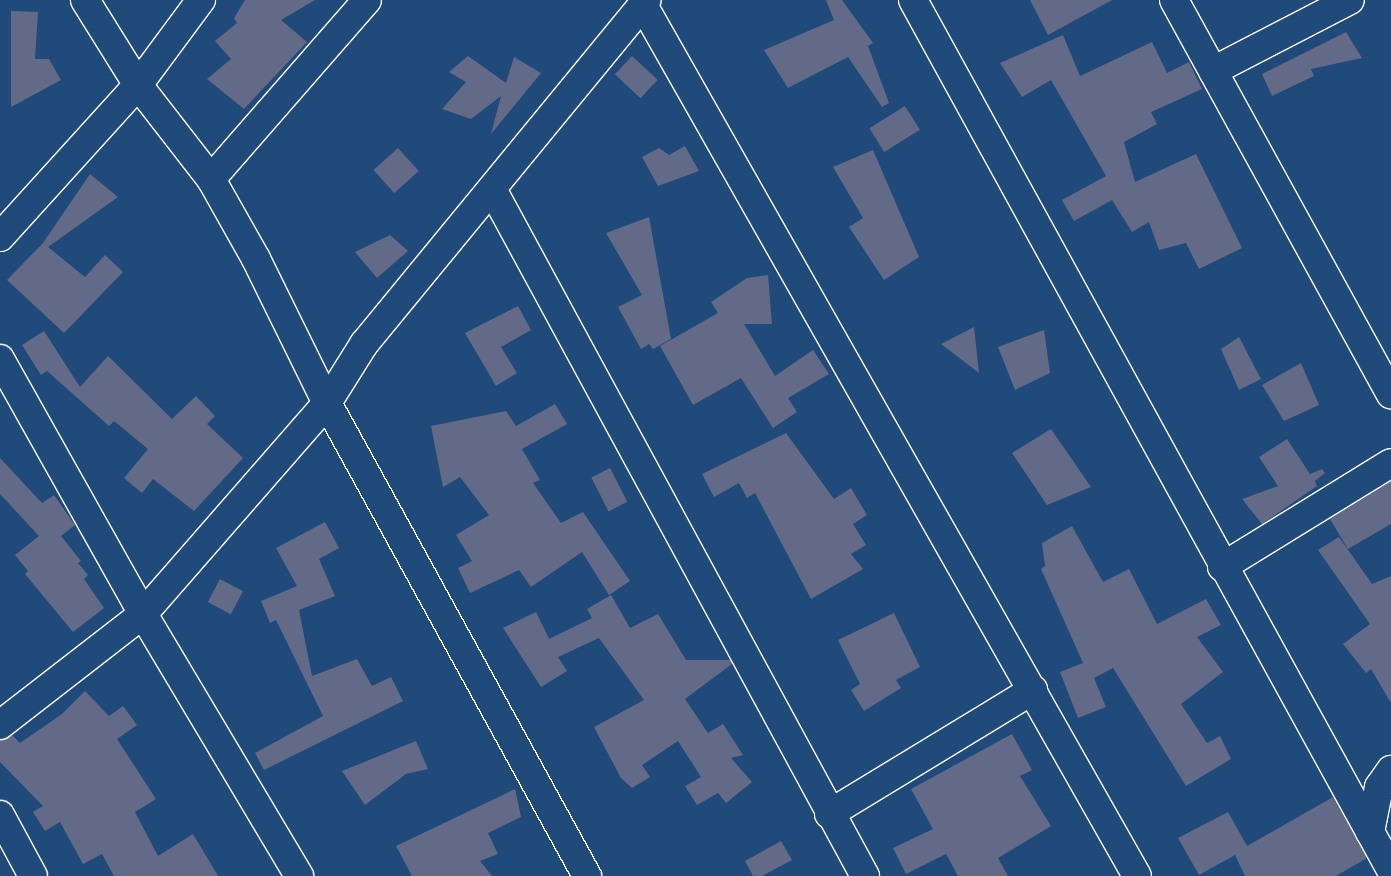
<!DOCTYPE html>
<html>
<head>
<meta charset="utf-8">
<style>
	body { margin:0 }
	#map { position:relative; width:1391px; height:876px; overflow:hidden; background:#1f4a7a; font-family:"Comic Neue",sans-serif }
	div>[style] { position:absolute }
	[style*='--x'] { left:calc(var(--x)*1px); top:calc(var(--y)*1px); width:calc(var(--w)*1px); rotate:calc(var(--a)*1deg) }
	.building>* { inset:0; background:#636a87; transform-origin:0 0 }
	.roads { filter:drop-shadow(1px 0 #fff) drop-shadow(-1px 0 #fff) drop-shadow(0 1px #fff) drop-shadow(0 -1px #fff) }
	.minor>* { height:28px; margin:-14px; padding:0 14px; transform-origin:14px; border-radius:14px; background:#1f4a7a }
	span { translate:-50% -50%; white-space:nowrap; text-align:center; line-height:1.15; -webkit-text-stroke:4px #1f4a7a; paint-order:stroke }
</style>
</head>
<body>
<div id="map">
	<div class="building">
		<div style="clip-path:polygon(245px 0,315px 0,281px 20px,307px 42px,244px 109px,207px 79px,231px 59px,215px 41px,237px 23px,234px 18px)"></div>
		<div style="clip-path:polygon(826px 0,842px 0,873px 43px,868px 46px,889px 103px,882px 107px,848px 57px,788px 88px,764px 50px,834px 20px)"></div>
		<div style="clip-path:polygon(1030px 0,1112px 0,1048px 35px)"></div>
		<div style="clip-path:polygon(11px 11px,38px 12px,35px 59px,49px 59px,61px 80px,11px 107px)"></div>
		<div style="clip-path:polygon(1346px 32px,1362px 58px,1311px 69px,1314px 76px,1272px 96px,1262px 74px)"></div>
		<div style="clip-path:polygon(1063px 35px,1080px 76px,1152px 42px,1167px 73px,1189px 62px,1202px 89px,1151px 112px,1157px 124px,1124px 142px,1135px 182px,1196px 154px,1242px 248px,1199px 269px,1186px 243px,1159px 250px,1149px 222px,1132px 232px,1112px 200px,1074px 221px,1062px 200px,1106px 176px,1051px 80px,1022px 97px,1000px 63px)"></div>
		<div style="clip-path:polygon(468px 56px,506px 83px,514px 57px,541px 73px,491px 134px,501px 96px,471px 119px,442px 109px,466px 82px,449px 72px)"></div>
		<div style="left:632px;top:56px;width:35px;height:25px;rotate:43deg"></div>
		<div style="left:905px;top:106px;width:28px;height:42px;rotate:58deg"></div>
		<div style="clip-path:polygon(685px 146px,699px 171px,658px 186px,642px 157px,659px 148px,669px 155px)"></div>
		<div style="left:398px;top:148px;width:31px;height:33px;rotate:48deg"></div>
		<div style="clip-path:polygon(873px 150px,919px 257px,884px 280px,849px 227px,863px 218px,833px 167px)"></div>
		<div style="clip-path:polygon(90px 174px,118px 197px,48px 247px,85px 277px,105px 255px,123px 272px,64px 333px,7px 280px,43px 243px)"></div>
		<div style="clip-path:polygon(649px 217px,671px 339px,653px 349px,649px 344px,641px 349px,618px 307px,642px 295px,606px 233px)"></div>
		<div style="clip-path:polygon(390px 235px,408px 251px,377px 278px,355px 252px)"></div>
		<div style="clip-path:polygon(768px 275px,772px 324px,744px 324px,775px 376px,813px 350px,829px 374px,788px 398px,797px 412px,773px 428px,741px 378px,693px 405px,660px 346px,718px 313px,711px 302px,747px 278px)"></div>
		<div style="clip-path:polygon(518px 306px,531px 330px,501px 347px,517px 373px,496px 386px,465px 333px)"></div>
		<div style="clip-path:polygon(974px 327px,979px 373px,941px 344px)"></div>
		<div style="clip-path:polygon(1044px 330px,1050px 373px,1015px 390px,998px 347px)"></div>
		<div style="clip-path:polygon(44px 331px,80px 387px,108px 356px,172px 419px,196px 396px,215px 416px,207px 424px,243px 458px,194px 511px,153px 479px,142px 493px,124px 478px,148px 449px,114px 421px,109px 426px,47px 371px,41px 375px,22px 345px)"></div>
		<div style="clip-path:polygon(1239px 337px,1261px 379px,1239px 390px,1221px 349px)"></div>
		<div style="clip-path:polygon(1301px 363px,1319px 405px,1284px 421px,1262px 385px)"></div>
		<div style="clip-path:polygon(555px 404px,567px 424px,522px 449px,540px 480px,533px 483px,561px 523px,583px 512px,630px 581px,609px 595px,582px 552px,531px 587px,519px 570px,470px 593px,458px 568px,472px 561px,456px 535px,489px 515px,460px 477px,443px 487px,431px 426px,506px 411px,516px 426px)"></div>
		<div style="clip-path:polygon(1051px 429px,1091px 487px,1047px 505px,1012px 453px)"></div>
		<div style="clip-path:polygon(786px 433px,834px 499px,851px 488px,867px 515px,853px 524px,866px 545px,851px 554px,863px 569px,811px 599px,755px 493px,747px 498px,739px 483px,714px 497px,702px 474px)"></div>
		<div style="clip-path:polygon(1287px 439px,1310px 474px,1322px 469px,1325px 473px,1315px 481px,1317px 486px,1262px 524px,1242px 499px,1278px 486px,1259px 457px)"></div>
		<div style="clip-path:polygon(0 458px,42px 503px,54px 495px,75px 525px,61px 536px,81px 561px,78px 563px,88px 575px,84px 579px,104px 608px,73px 632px,25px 574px,28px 571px,15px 555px,39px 536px,0 494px)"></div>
		<div style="left:610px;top:468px;width:38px;height:21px;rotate:63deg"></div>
		<div style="clip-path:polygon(1391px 481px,1391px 524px,1348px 549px,1330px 519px)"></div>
		<div style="clip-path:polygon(325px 522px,339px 548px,319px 559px,335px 596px,299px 610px,312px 676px,357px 659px,372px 686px,391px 677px,403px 701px,264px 770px,255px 753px,323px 716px,276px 620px,270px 623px,261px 601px,297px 586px,276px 548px)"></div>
		<div style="clip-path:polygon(1072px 526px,1103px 582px,1129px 569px,1157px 624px,1206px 599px,1221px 625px,1197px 637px,1223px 672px,1181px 704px,1207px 743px,1220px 736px,1231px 759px,1186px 786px,1113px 668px,1094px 678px,1106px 707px,1078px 718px,1060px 672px,1083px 663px,1041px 569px,1045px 566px,1042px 543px)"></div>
		<div style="clip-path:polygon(1339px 537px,1372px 584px,1391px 576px,1391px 703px,1371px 669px,1366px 673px,1343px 644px,1370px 624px,1318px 550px)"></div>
		<div style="left:220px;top:579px;width:26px;height:26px;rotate:28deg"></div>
		<div style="clip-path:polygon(611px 595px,630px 628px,658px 614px,686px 660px,730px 660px,732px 664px,685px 699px,708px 733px,723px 724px,743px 755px,731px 758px,752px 782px,726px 803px,718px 793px,697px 805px,685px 786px,701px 777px,678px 741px,642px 765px,650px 777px,632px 788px,621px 778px,594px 727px,644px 700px,599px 638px,558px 657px,567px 671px,541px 687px,503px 628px,536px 612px,558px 657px,549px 639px,592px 618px,587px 609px)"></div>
		<div style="clip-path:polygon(894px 613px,920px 667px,896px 680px,901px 688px,864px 711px,851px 690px,860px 684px,838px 640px)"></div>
		<div style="clip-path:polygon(85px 691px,109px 716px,123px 706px,137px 725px,117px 739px,156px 799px,135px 812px,158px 856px,193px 834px,218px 876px,114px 876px,102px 854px,83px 864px,60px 822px,45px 831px,33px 812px,43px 806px,0 762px,0 740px,12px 735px,20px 743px,62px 714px)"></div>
		<div style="clip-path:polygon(1012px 734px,1032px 770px,1020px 776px,1051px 826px,998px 858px,1008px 876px,958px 876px,946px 854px,906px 874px,893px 848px,933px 829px,911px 789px)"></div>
		<div style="clip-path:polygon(416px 741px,428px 769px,406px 774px,365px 805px,342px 771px)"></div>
		<div style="clip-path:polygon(515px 789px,521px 817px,488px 833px,498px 854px,480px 861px,492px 876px,412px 876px,396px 846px)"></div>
		<div style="clip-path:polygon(1333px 797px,1367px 858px,1336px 876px,1245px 876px,1235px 855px,1199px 875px,1178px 838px,1228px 812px,1247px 846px)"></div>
		<div style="clip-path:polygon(781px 841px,792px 860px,762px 876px,753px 876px,745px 861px)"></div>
	</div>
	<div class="roads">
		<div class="minor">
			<div style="--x:85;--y:0;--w:100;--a:58.1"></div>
			<div style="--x:138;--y:85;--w:119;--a:52.2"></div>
			<div style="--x:211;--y:179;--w:92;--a:60.6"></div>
			<div style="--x:256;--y:259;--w:161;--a:63.8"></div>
			<div style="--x:327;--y:403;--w:540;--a:61.2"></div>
			<div style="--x:913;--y:0;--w:993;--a:61.21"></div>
			<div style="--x:1174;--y:0;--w:450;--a:61.2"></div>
			<div style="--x:643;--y:5;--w:1001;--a:60.44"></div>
			<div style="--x:1213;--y:71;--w:154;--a:-27.4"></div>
			<div style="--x:211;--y:179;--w:237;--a:-48.9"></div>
			<div style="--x:492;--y:189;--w:782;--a:61.5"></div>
			<div style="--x:0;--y:237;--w:205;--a:-47.8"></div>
			<div style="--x:138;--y:85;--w:106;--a:-53.5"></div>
			<div style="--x:0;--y:359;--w:292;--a:60.7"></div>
			<div style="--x:143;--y:614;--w:305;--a:59.2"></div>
			<div style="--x:1222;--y:567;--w:198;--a:-31.6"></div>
			<div style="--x:0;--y:725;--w:181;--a:-37.8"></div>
			<div style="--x:143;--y:614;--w:280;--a:-48.9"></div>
			<div style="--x:327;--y:403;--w:70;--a:-57.9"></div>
			<div style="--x:364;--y:344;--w:445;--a:-50.6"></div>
			<div style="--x:829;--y:814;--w:239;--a:-31.3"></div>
			<div style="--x:0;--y:815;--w:69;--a:61.6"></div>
			<div style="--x:1370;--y:832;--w:46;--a:-78.7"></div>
			<div style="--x:1379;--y:787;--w:21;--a:-55"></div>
		</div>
	</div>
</div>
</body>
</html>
